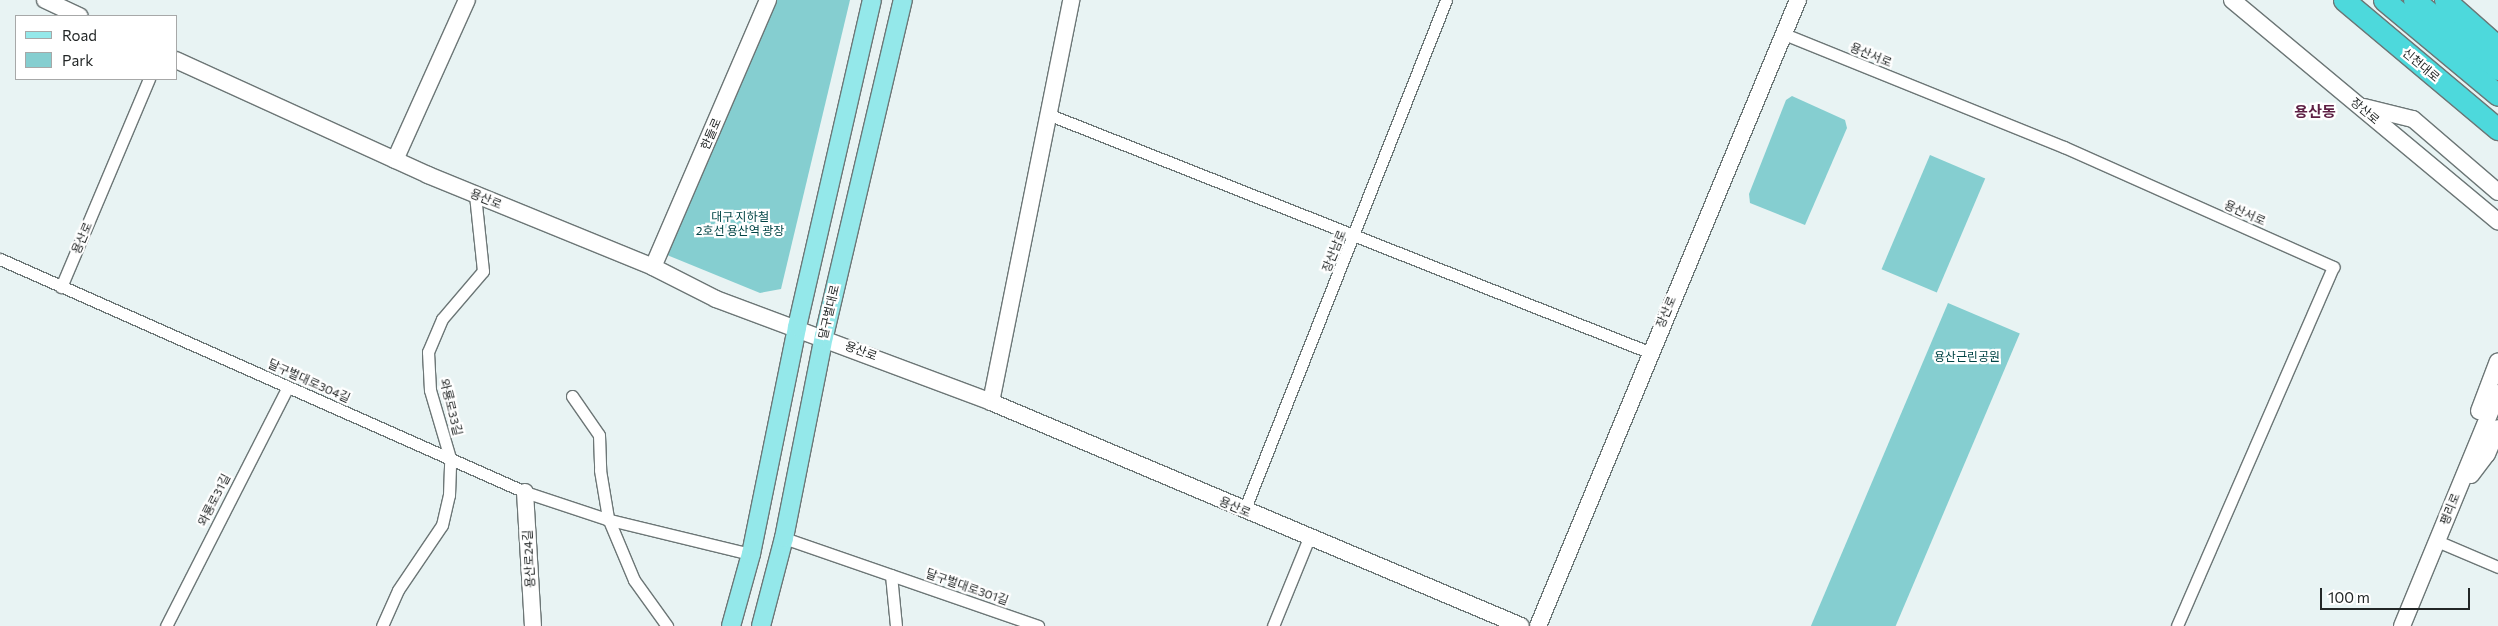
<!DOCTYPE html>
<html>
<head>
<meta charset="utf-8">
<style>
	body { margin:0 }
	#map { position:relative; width:2498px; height:626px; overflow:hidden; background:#e8f3f3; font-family:Commissioner,"Noto Sans KR",sans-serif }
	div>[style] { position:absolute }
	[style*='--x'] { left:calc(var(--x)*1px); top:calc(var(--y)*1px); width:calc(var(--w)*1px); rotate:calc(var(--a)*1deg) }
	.green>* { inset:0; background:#85ced0; transform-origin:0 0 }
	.roads { filter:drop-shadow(1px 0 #6c7676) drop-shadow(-1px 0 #6c7676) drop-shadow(0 1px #6c7676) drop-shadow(0 -1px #6c7676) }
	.street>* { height:11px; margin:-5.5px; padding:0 5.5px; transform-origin:5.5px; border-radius:5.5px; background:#fff }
	.secondary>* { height:16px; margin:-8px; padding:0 8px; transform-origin:8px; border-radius:8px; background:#fff }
	.primary>* { height:18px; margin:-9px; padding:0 9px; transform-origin:9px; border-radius:9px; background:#94e8ea }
	.highway>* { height:21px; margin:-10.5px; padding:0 10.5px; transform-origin:10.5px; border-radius:10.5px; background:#4dd9dc }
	span { translate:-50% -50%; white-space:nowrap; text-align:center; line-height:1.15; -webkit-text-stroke:4.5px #fff; paint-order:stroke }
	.street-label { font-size:12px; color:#222626 }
	.park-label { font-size:12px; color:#004445 }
	.quarter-label { font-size:15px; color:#5e2044; font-weight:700 }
	.legend { position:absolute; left:15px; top:15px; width:162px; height:65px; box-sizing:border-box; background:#fff; border:1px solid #a7a8a8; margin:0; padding:6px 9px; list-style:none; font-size:15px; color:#222626 }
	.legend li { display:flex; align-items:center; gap:10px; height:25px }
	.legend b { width:25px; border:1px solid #a7a8a8 }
	.scale { position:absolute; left:2320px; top:588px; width:150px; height:22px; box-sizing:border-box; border:2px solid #222626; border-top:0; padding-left:6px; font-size:15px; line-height:18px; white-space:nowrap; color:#222626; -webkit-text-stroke:4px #fff; paint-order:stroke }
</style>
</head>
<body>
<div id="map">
	<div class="green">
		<div style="clip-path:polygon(774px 0,850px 0,781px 289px,760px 293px,667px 255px)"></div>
		<div style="clip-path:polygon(1792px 96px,1845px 120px,1847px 128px,1805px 225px,1750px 203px,1749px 194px,1786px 100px)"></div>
		<div style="left:1930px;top:155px;width:60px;height:124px;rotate:23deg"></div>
		<div style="left:1948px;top:303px;width:78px;height:351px;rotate:23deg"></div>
	</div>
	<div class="roads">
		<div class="street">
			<div style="--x:1784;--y:34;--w:302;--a:22"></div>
			<div style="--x:2064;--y:147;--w:295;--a:24"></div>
			<div style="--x:2333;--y:267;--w:391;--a:113.5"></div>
			<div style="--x:1050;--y:115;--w:644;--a:21.59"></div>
			<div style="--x:0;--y:259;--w:574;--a:23.93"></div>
			<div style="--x:525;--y:492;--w:85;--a:18.4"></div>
			<div style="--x:606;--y:519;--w:149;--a:13.6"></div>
			<div style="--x:61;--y:287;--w:226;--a:-67.1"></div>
			<div style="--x:572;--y:396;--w:47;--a:55.3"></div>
			<div style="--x:599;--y:435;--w:35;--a:88"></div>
			<div style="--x:600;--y:470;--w:49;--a:80.5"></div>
			<div style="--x:608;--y:518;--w:67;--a:67.2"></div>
			<div style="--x:634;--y:580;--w:57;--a:54.3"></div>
			<div style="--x:1244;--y:511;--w:549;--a:-68.43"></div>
			<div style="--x:784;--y:538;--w:269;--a:19.1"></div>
			<div style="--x:2437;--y:541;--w:66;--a:23.1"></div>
			<div style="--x:891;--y:575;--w:51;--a:84.4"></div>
			<div style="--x:166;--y:626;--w:268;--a:-63"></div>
			<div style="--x:382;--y:626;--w:39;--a:-66"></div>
			<div style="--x:398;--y:590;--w:78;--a:-55.9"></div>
			<div style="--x:442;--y:525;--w:31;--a:-77"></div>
			<div style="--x:449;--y:495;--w:37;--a:-88"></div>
			<div style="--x:450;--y:458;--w:71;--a:-106.4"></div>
			<div style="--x:430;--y:390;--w:38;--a:-93"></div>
			<div style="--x:428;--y:352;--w:36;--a:-67"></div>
			<div style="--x:442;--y:319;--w:63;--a:-49.5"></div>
			<div style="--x:483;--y:271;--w:76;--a:-96"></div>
			<div style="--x:1273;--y:626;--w:95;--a:-67.8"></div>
		</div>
		<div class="secondary">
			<div style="--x:45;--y:0;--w:38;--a:25"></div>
			<div style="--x:2232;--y:0;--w:346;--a:39.8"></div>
			<div style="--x:176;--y:60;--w:277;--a:24.5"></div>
			<div style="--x:428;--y:175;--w:243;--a:22.2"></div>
			<div style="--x:653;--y:267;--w:71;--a:26.9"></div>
			<div style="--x:716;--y:299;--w:294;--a:20.5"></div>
			<div style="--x:991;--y:402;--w:575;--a:22.91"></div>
			<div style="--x:2364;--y:107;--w:50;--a:13.8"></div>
			<div style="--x:2413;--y:119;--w:112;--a:40.7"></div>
			<div style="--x:395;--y:160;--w:175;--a:-65.8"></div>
			<div style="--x:653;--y:267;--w:291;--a:-66.7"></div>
			<div style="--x:991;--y:402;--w:410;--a:-78.7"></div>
			<div style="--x:2479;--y:411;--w:53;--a:-69.2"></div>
			<div style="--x:2471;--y:475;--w:26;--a:-53"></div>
			<div style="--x:2487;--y:454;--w:28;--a:-67"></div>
			<div style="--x:525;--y:492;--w:134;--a:86.6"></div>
			<div style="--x:1538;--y:626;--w:678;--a:-67.45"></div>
			<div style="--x:2402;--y:626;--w:252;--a:-67.6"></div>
		</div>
		<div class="primary">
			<div style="--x:731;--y:626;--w:75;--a:-74.5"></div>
			<div style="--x:751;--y:554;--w:232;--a:-78.5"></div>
			<div style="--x:797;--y:327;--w:335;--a:-77.1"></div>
			<div style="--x:761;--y:626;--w:91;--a:-75.4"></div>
			<div style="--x:784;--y:538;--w:206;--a:-78.8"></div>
			<div style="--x:824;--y:336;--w:345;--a:-76.8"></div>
		</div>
		<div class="highway">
			<div style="--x:2344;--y:0;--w:201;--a:40"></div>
			<div style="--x:2384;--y:0;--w:148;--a:39.8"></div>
			<div style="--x:2414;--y:0;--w:109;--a:39.4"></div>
			<div style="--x:2445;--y:0;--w:71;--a:41.6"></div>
		</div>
	</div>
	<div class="street-label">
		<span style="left:1871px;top:55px;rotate:22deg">용산서로</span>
		<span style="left:2421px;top:65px;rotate:40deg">신천대로</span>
		<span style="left:2365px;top:111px;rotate:40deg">장산로</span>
		<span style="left:711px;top:134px;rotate:-67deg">한들로</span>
		<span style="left:486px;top:199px;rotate:22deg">용산로</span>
		<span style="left:2245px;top:213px;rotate:24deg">용산서로</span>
		<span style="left:82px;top:238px;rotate:-67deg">용산로</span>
		<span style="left:1334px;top:251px;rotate:-68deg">장산남로</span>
		<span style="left:829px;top:312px;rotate:-77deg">달구벌대로</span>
		<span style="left:1666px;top:312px;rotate:-67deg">장산로</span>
		<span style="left:861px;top:351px;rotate:21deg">용산로</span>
		<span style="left:309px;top:381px;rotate:24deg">달구벌대로304길</span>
		<span style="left:451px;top:407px;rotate:76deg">와룡로33길</span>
		<span style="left:214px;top:500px;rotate:-63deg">와룡로31길</span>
		<span style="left:1235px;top:507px;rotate:23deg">용산로</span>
		<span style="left:2450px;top:509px;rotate:-68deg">평리로</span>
		<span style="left:529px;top:559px;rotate:-93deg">용산로24길</span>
		<span style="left:967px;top:587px;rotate:19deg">달구벌대로301길</span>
	</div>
	<div class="park-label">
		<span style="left:740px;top:224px">대구 지하철<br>2호선 용산역 광장</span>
		<span style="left:1967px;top:357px">용산근린공원</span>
	</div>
	<div class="quarter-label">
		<span style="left:2315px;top:112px">용산동</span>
	</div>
	<ul class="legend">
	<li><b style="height:6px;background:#94e8ea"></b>Road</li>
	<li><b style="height:14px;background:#85ced0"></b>Park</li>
	</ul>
	<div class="scale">100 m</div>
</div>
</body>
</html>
